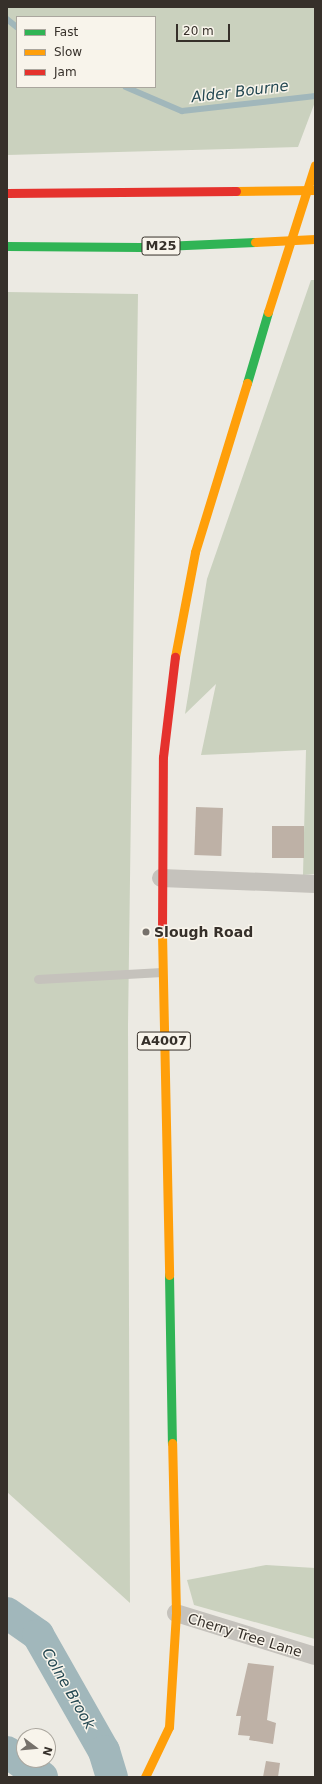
<!DOCTYPE html>
<html>
<head>
<meta charset="utf-8">
<style>
	body { margin:0 }
	#map { position:relative; width:322px; height:1784px; overflow:hidden; background:#eceae3; font-family:"DejaVu Sans",sans-serif }
	div>[style] { position:absolute }
	[style*='--x'] { left:calc(var(--x)*1px); top:calc(var(--y)*1px); width:calc(var(--w)*1px); rotate:calc(var(--a)*1deg) }
	.green>* { inset:0; background:#cad1be }
	.stream>* { height:5.5px; margin:-2.75px; padding:0 2.75px; transform-origin:2.75px; border-radius:2.75px; background:#a1b7bb }
	.river>* { height:32px; margin:-16px; padding:0 16px; transform-origin:16px; border-radius:16px; background:#a1b7bb }
	.building>* { inset:0; background:#beb1a6; transform-origin:0 0 }
	.lane>* { height:9px; margin:-4.5px; padding:0 4.5px; transform-origin:4.5px; border-radius:4.5px; background:#c5c2bc }
	.street>* { height:18px; margin:-9px; padding:0 9px; transform-origin:9px; border-radius:9px; background:#c5c2bc }
	.fast>* { height:9px; margin:-4.5px; padding:0 4.5px; transform-origin:4.5px; border-radius:4.5px; background:#30b455 }
	.slow>* { height:9px; margin:-4.5px; padding:0 4.5px; transform-origin:4.5px; border-radius:4.5px; background:#ff9f0a }
	.jam>* { height:9px; margin:-4.5px; padding:0 4.5px; transform-origin:4.5px; border-radius:4.5px; background:#e5322d }
	.slow-bridge>* { height:9px; margin:-4.5px; padding:0 4.5px; transform-origin:4.5px; border-radius:4.5px; background:#ff9f0a }
	.dots>* { width:11px; height:11px; translate:-50% -50%; box-sizing:border-box; border:2px solid #f8f4eb; border-radius:50% }
	span { translate:-50% -50%; white-space:nowrap; text-align:center; line-height:1.15; -webkit-text-stroke:3px #f8f4eb; paint-order:stroke }
	.shield-label span { padding:1px 3px; background:#f8f4eb; border:1px solid; border-radius:3px; -webkit-text-stroke-width:0 }
	.shield-label { font-size:13px; color:#36302a; font-weight:700 }
	.poi-label { font-size:14px; color:#36302a; font-weight:700 }
	.left { translate:0 -50%; text-align:left }
	.street-label { font-size:14px; color:#36302a }
	.water-label { font-size:15px; color:#244852; font-style:italic }
	.frame { position:absolute; inset:0; border:8px solid #36302a; pointer-events:none }
	.legend { position:absolute; left:16px; top:16px; width:140px; height:72px; box-sizing:border-box; background:#f8f4eb; border:1px solid #aaa69e; margin:0; padding:5px 7px; list-style:none; font-size:12px; color:#36302a }
	.legend li { display:flex; align-items:center; gap:8px; height:20px }
	.legend b { width:20px; border:1px solid #aaa69e }
	.north { position:absolute; left:16px; top:1728px; width:40px; height:40px; box-sizing:border-box; background:#f8f4eb; border:1px solid #aaa69e; border-radius:50%; rotate:106deg; font-size:11px; font-weight:700; line-height:16px; text-align:center; color:#36302a }
	.north::after { content:''; display:block; margin:auto; width:14px; height:18px; background:#76716b; clip-path:polygon(50% 0,100% 100%,50% 72%,0 100%) }
	.scale { position:absolute; left:176px; top:24px; width:54px; height:18px; box-sizing:border-box; border:2px solid #36302a; border-top:0; padding-left:5px; font-size:12px; line-height:14px; white-space:nowrap; color:#36302a; -webkit-text-stroke:3px #f8f4eb; paint-order:stroke }
</style>
</head>
<body>
<div id="map">
	<div class="green">
		<div style="clip-path:polygon(evenodd,7px 7px,315px 7px,315px 102px,298px 147px,7px 155px,7px 7px,17px 17px,155px 17px,155px 87px,17px 87px,17px 17px)"></div>
		<div style="clip-path:polygon(311px 280px,315px 280px,315px 874px,303px 875px,306px 750px,201px 755px,216px 684px,185px 714px,207px 579px)"></div>
		<div style="clip-path:polygon(7px 292px,138px 294px,128px 1026px,130px 1603px,7px 1492px)"></div>
		<div style="clip-path:polygon(266px 1565px,315px 1568px,315px 1639px,194px 1605px,187px 1580px)"></div>
	</div>
	<div class="stream">
		<div style="--x:7;--y:19;--w:13;--a:39"></div>
		<div style="--x:126;--y:87;--w:61;--a:23.2"></div>
		<div style="--x:182;--y:111;--w:134;--a:-6.4"></div>
	</div>
	<div class="river">
		<div style="--x:7;--y:1613;--w:38;--a:35"></div>
		<div style="--x:38;--y:1635;--w:133;--a:60.4"></div>
		<div style="--x:104;--y:1751;--w:27;--a:73"></div>
		<div style="--x:7;--y:1752;--w:43;--a:35.5"></div>
	</div>
	<div class="building">
		<div style="left:223px;top:808px;width:48px;height:27px;rotate:92deg"></div>
		<div style="left:304px;top:826px;width:32px;height:32px;rotate:90deg"></div>
		<div style="clip-path:polygon(248px 1663px,274px 1666px,267px 1720px,276px 1723px,273px 1744px,249px 1740px,250px 1736px,238px 1735px,241px 1716px,236px 1716px)"></div>
		<div style="clip-path:polygon(266px 1761px,280px 1763px,278px 1777px,263px 1777px)"></div>
	</div>
	<div class="lane">
		<div style="--x:38;--y:979;--w:124;--a:-3.2"></div>
	</div>
	<div class="street">
		<div style="--x:161;--y:878;--w:154;--a:2.2"></div>
		<div style="--x:176;--y:1613;--w:145;--a:17.2"></div>
	</div>
	<div class="fast">
		<div style="--x:7;--y:246;--w:133;--a:0.4"></div>
		<div style="--x:140;--y:247;--w:115;--a:-2.5"></div>
		<div style="--x:247;--y:383;--w:74;--a:-73.5"></div>
		<div style="--x:169;--y:1275;--w:168;--a:89"></div>
	</div>
	<div class="slow">
		<div style="--x:236;--y:191;--w:79;--a:-0.7"></div>
		<div style="--x:255;--y:242;--w:60;--a:-2.9"></div>
		<div style="--x:175;--y:657;--w:107;--a:-79.2"></div>
		<div style="--x:195;--y:552;--w:177;--a:-72.9"></div>
		<div style="--x:162;--y:933;--w:342;--a:88.8"></div>
		<div style="--x:145;--y:1777;--w:55;--a:-64.4"></div>
		<div style="--x:169;--y:1727;--w:114;--a:-86.5"></div>
		<div style="--x:176;--y:1613;--w:170;--a:-91.3"></div>
	</div>
	<div class="jam">
		<div style="--x:7;--y:193;--w:229;--a:-0.5"></div>
		<div style="--x:162;--y:933;--w:176;--a:-89.7"></div>
		<div style="--x:163;--y:757;--w:101;--a:-83.2"></div>
	</div>
	<div class="slow-bridge">
		<div style="--x:268;--y:312;--w:154;--a:-72.3"></div>
	</div>
	<div class="dots">
		<div style="left:146px;top:932px;background:#76716b"></div>
	</div>
	<div class="shield-label">
		<span style="left:161px;top:246px">M25</span>
		<span style="left:164px;top:1041px">A4007</span>
	</div>
	<div class="poi-label">
		<span class="left" style="left:154px;top:932px">Slough Road</span>
	</div>
	<div class="street-label">
		<span style="left:245px;top:1635px;rotate:17deg">Cherry Tree Lane</span>
	</div>
	<div class="water-label">
		<span style="left:240px;top:92px;rotate:-7deg">Alder Bourne</span>
		<span style="left:68px;top:1689px;rotate:60deg">Colne Brook</span>
	</div>
	<div class="frame"></div>
	<ul class="legend">
	<li><b style="height:5px;background:#30b455"></b>Fast</li>
	<li><b style="height:5px;background:#ff9f0a"></b>Slow</li>
	<li><b style="height:5px;background:#e5322d"></b>Jam</li>
	</ul>
	<div class="north">N</div>
	<div class="scale">20 m</div>
</div>
</body>
</html>
